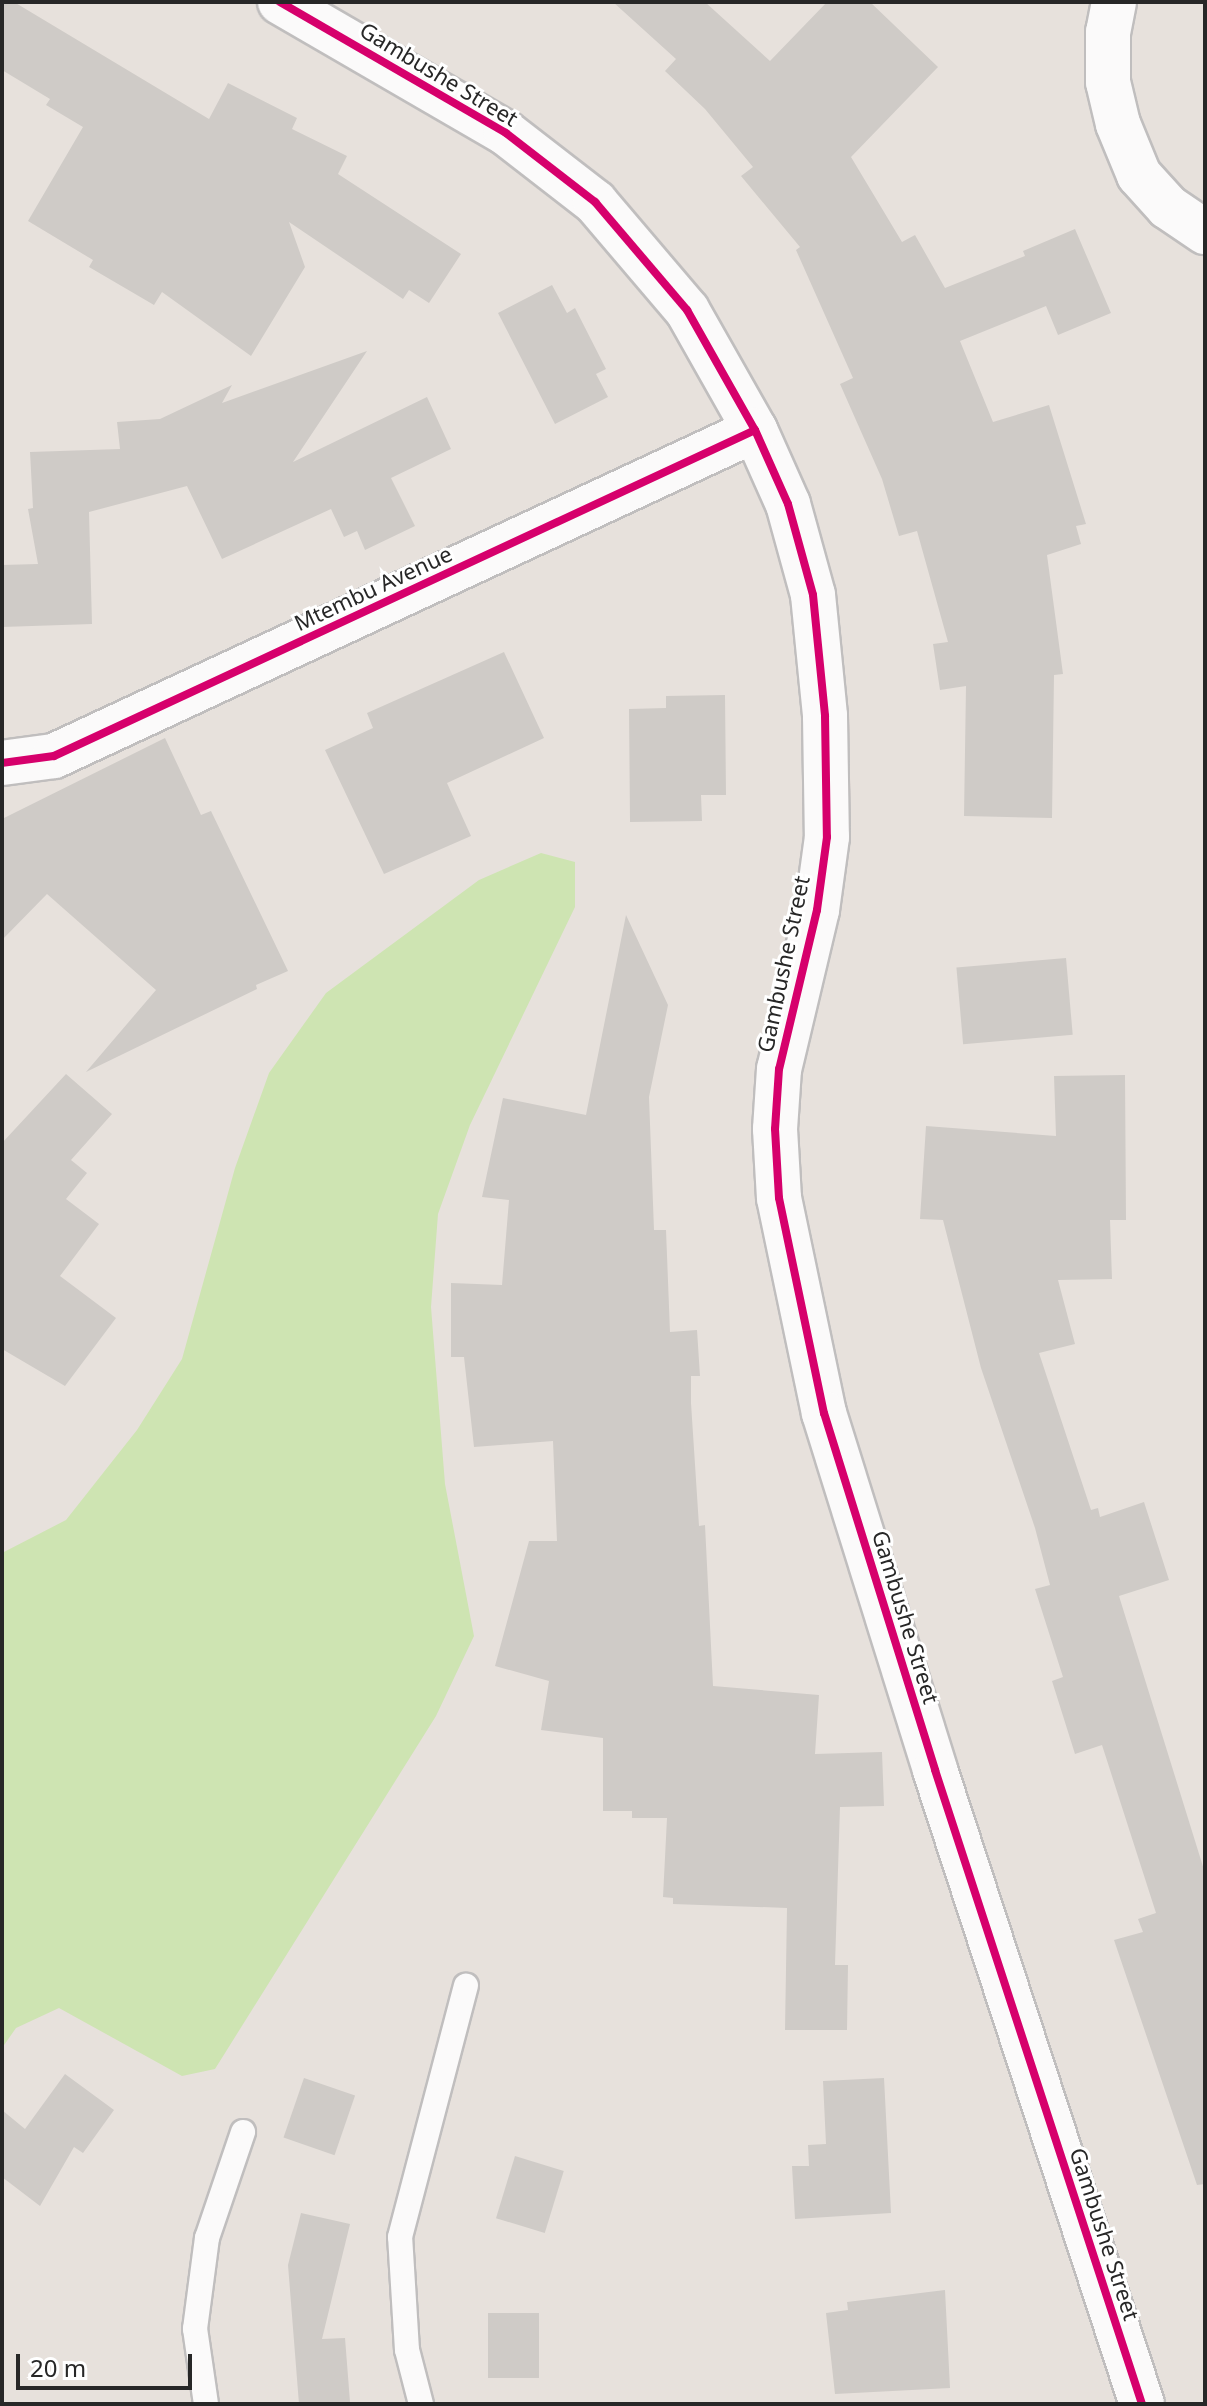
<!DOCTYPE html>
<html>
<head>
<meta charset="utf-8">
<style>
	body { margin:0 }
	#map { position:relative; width:1207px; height:2406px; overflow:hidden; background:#e7e1dc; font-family:"Noto Sans",sans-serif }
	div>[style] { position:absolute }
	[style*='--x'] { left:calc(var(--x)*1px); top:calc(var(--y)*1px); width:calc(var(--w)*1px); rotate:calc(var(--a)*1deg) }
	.green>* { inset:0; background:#cee4b2 }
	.building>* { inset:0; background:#cfcbc7; transform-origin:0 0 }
	.roads { filter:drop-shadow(2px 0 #c0bebe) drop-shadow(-2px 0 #c0bebe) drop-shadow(0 2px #c0bebe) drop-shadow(0 -2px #c0bebe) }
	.lane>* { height:24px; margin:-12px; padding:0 12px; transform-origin:12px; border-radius:12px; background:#fbfafa }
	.street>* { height:44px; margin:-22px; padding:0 22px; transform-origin:22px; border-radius:22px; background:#fbfafa }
	.cycleway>* { height:8px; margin:-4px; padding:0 4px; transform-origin:4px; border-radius:4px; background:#d6006c }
	span { translate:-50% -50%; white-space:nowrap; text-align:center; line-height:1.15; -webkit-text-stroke:6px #fff; paint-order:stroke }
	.street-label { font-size:22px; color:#272727 }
	.frame { position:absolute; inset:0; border:4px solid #272727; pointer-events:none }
	.scale { position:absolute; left:16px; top:2354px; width:176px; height:36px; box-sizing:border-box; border:4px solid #272727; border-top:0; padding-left:10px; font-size:24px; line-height:28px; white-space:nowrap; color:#272727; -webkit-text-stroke:6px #fff; paint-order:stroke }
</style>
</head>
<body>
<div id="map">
	<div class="green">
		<div style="clip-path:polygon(541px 853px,575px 862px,575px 907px,470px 1125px,438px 1214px,431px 1307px,445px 1484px,474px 1636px,436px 1716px,215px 2069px,182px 2076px,59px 2008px,16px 2028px,2px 2048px,2px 1553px,66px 1520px,137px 1430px,182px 1359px,235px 1168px,269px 1073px,326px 993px,479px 880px)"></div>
	</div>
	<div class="building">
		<div style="clip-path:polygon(2px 2px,14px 2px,209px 119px,228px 83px,297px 118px,292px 129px,347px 156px,338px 174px,461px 254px,429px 303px,409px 290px,403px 299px,289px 222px,305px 267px,251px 356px,162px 292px,154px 305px,89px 267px,93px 260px,28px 221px,83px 127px,46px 105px,50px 99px,2px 70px)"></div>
		<div style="clip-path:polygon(613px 2px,705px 2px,770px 61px,827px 2px,870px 2px,938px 67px,851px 157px,902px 242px,915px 235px,945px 288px,1025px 256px,1023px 251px,1075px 229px,1111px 313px,1058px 335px,1046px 306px,960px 341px,993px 422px,1049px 405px,1086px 524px,1076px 526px,1081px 544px,1047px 555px,1063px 674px,1054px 675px,1052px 818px,964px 816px,966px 686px,940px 690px,933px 644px,948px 642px,917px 531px,899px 536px,882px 479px,840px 384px,853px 378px,796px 250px,800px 247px,741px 176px,753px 167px,705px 109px,665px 71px,676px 59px)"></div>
		<div style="clip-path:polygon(552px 285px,567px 313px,575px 308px,606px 369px,596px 374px,608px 397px,555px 424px,498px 313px)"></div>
		<div style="clip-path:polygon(367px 351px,293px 462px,427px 397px,451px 449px,391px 478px,415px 526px,365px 550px,357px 531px,344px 537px,331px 509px,222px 559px,187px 486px,89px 512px,92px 624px,2px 627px,2px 565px,38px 564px,28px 509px,33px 508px,30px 452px,120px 449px,117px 422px,160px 419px,232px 385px,222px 403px)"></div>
		<div style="clip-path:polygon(504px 652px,544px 738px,447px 783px,471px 836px,384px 874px,325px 750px,373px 728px,367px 713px)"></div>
		<div style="clip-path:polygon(725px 695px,726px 795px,701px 795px,702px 821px,630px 822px,629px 709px,666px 708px,666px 696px)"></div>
		<div style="clip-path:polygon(165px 738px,201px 815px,211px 811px,288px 971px,256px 985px,257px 989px,86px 1072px,156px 990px,47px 894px,2px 940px,2px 819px)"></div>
		<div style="clip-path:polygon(626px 915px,668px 1005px,649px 1097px,654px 1230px,666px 1230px,670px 1332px,697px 1330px,700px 1376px,691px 1376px,691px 1403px,699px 1526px,705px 1525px,713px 1686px,819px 1695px,815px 1754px,882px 1752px,884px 1806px,840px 1807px,835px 1965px,848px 1965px,847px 2030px,785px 2030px,787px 1908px,673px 1904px,673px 1898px,663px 1897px,667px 1818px,632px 1818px,632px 1811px,603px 1811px,603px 1738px,541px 1730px,549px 1681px,495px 1666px,529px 1541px,557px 1541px,553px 1441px,474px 1447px,464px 1357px,451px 1357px,451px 1283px,502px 1285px,509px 1200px,482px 1197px,503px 1098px,586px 1115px)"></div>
		<div style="left:1066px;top:958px;width:77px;height:110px;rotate:85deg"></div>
		<div style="clip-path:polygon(66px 1074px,112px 1114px,71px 1160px,87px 1173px,66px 1199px,99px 1224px,60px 1276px,116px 1318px,65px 1386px,2px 1349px,2px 1143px)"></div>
		<div style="clip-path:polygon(1125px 1075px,1126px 1220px,1110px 1220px,1112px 1279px,1058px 1280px,1075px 1344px,1039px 1353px,1091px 1510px,1098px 1508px,1100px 1517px,1144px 1502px,1169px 1580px,1119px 1596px,1205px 1873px,1205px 2184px,1197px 2185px,1114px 1940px,1143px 1932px,1138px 1919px,1156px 1913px,1102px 1745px,1075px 1754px,1052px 1681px,1063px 1677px,1035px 1589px,1050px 1585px,1035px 1528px,981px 1368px,943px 1220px,920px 1219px,926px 1126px,1056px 1136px,1054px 1076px)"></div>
		<div style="clip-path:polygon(65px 2074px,114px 2110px,83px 2153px,74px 2147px,40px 2206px,2px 2177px,2px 2110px,25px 2129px)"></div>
		<div style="left:304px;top:2078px;width:54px;height:63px;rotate:19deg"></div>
		<div style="clip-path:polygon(884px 2078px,891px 2213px,795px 2219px,792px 2166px,809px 2166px,808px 2145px,826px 2144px,823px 2081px)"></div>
		<div style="left:515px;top:2156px;width:51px;height:65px;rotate:17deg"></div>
		<div style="clip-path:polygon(301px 2213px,350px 2224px,322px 2339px,345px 2338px,350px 2402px,299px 2404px,288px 2265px)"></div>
		<div style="clip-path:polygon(945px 2290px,950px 2388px,835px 2394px,826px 2313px,848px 2310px,847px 2302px)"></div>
		<div style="left:488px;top:2313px;width:51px;height:65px"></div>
	</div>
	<div class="roads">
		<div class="lane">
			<div style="--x:206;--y:2404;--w:76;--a:-98.3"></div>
			<div style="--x:195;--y:2329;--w:92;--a:-82.5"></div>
			<div style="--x:207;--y:2238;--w:112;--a:-71.2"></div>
			<div style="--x:421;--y:2404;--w:56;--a:-104.5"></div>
			<div style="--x:407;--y:2350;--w:113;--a:-93.5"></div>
			<div style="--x:400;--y:2237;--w:260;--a:-75.3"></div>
		</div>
		<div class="street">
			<div style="--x:280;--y:2;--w:261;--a:30.1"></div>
			<div style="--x:506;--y:133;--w:113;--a:37.8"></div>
			<div style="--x:595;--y:202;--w:142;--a:49.6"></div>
			<div style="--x:687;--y:310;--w:138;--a:60.5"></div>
			<div style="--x:755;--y:430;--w:81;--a:66"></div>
			<div style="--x:788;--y:504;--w:94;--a:74.6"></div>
			<div style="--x:813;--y:595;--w:122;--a:84.3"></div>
			<div style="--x:825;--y:716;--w:121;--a:89.1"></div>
			<div style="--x:827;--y:837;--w:74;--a:97.8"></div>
			<div style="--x:817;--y:910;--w:163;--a:103.4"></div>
			<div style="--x:779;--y:1069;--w:60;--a:93.8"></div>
			<div style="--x:775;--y:1129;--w:69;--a:86.7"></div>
			<div style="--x:779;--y:1198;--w:220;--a:78.2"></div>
			<div style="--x:824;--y:1413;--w:374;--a:72.7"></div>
			<div style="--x:935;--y:1770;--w:667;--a:71.92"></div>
			<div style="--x:1114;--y:2;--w:31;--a:101"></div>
			<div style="--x:1108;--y:32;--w:50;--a:90"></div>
			<div style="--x:1108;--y:82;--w:43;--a:76.6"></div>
			<div style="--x:1118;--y:124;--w:55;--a:67.6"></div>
			<div style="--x:1139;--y:175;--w:43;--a:47.8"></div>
			<div style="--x:1168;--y:207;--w:45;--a:34"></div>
			<div style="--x:2;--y:763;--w:52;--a:-7.7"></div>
			<div style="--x:54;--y:756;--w:773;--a:-24.94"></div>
		</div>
	</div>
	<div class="cycleway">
		<div style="--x:280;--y:2;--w:261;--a:30.1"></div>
		<div style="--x:506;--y:133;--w:113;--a:37.8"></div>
		<div style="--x:595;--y:202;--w:142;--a:49.6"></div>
		<div style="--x:687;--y:310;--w:138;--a:60.5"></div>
		<div style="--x:755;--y:430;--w:81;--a:66"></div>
		<div style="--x:788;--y:504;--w:94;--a:74.6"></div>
		<div style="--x:813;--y:595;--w:122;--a:84.3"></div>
		<div style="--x:825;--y:716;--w:121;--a:89.1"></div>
		<div style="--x:827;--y:837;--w:74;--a:97.8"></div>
		<div style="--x:817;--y:910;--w:163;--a:103.4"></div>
		<div style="--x:779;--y:1069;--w:60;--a:93.8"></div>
		<div style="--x:775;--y:1129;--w:69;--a:86.7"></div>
		<div style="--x:779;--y:1198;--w:220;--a:78.2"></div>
		<div style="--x:824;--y:1413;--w:374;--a:72.7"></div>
		<div style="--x:935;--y:1770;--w:667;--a:71.92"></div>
		<div style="--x:2;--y:763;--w:52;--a:-7.7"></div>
		<div style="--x:54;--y:756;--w:773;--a:-24.94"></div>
	</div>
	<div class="street-label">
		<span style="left:439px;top:74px;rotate:31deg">Gambushe Street</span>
		<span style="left:373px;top:588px;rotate:-25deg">Mtembu Avenue</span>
		<span style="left:783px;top:964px;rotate:-78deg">Gambushe Street</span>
		<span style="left:906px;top:1617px;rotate:73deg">Gambushe Street</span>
		<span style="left:1105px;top:2234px;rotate:72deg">Gambushe Street</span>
	</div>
	<div class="frame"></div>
	<div class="scale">20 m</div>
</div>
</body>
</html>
